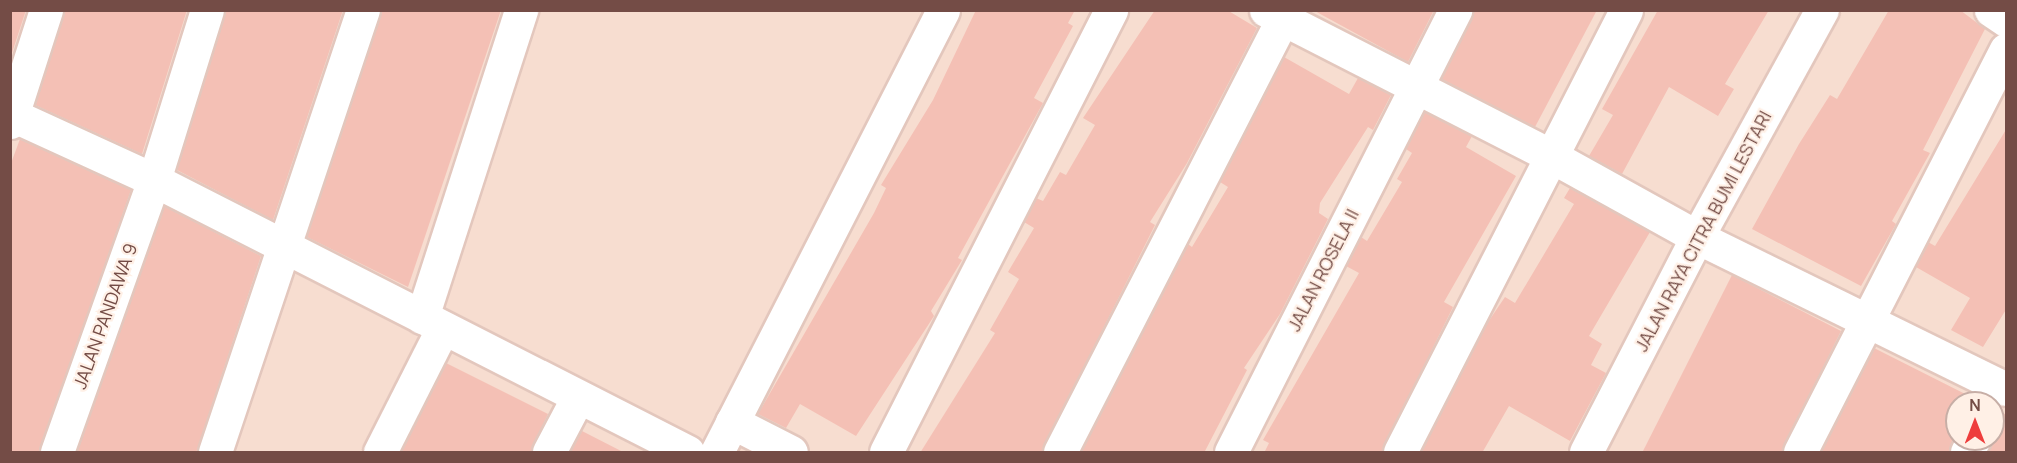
<!DOCTYPE html>
<html>
<head>
<meta charset="utf-8">
<style>
	body { margin:0 }
	#map { position:relative; width:2017px; height:463px; overflow:hidden; background:#fdebde; font-family:Manrope,sans-serif }
	div>[style] { position:absolute }
	[style*='--x'] { left:calc(var(--x)*1px); top:calc(var(--y)*1px); width:calc(var(--w)*1px); rotate:calc(var(--a)*1deg) }
	.residential>* { inset:0; background:#f7ddd0 }
	.building>* { inset:0; background:#f4c0b5 }
	.roads { filter:drop-shadow(2px 0 #e3c7bd) drop-shadow(-2px 0 #e3c7bd) drop-shadow(0 2px #e3c7bd) drop-shadow(0 -2px #e3c7bd) }
	.street>* { height:33px; margin:-16.5px; padding:0 16.5px; transform-origin:16.5px; border-radius:16.5px; background:#fff }
	span { translate:-50% -50%; white-space:nowrap; text-align:center; line-height:1.15; -webkit-text-stroke:4.5px #fff0e6; paint-order:stroke }
	.street-label { font-size:18px; color:#744c46 }
	.frame { position:absolute; inset:0; border:12px solid #744c46; pointer-events:none }
	.north { position:absolute; left:1945px; top:391px; width:60px; height:60px; box-sizing:border-box; background:#fff0e6; border:2px solid #c7aea6; border-radius:50%; rotate:0deg; font-size:16px; font-weight:700; line-height:24px; text-align:center; color:#744c46 }
	.north::after { content:''; display:block; margin:auto; width:21px; height:27px; background:#ee3d3c; clip-path:polygon(50% 0,100% 100%,50% 72%,0 100%) }
</style>
</head>
<body>
<div id="map">
	<div class="residential">
		<div style="clip-path:polygon(evenodd,10px 11px,2006px 11px,2006px 452px,11px 452px,10px 11px,1957px 403px,1993px 403px,1993px 439px,1957px 439px,1957px 403px)"></div>
	</div>
	<div class="building">
		<div style="clip-path:polygon(10px 10px,26px 10px,10px 59px)"></div>
		<div style="clip-path:polygon(64px 10px,187px 10px,142px 154px,35px 105px)"></div>
		<div style="clip-path:polygon(225px 10px,343px 10px,273px 220px,177px 170px)"></div>
		<div style="clip-path:polygon(381px 10px,501px 10px,408px 287px,307px 237px)"></div>
		<div style="clip-path:polygon(976px 10px,1075px 10px,1068px 23px,1073px 26px,1034px 98px,1043px 103px,958px 258px,962px 260px,931px 311px,934px 316px,856px 436px,800px 404px,786px 428px,758px 414px,874px 213px,886px 188px,881px 185px,933px 100px)"></div>
		<div style="clip-path:polygon(1155px 10px,1227px 10px,1257px 28px,1187px 163px,1150px 222px,1155px 225px,1041px 453px,920px 453px,995px 333px,990px 330px,1019px 279px,1008px 272px,1034px 228px,1024px 222px,1036px 198px,1043px 201px,1060px 172px,1066px 175px,1095px 125px,1083px 118px)"></div>
		<div style="clip-path:polygon(1313px 10px,1434px 10px,1408px 62px)"></div>
		<div style="clip-path:polygon(1473px 10px,1597px 10px,1535px 127px,1441px 79px)"></div>
		<div style="clip-path:polygon(1658px 10px,1769px 10px,1725px 84px,1734px 89px,1718px 116px,1669px 87px,1622px 174px,1589px 156px,1613px 115px,1602px 109px)"></div>
		<div style="clip-path:polygon(1889px 10px,1960px 10px,1985px 29px,1923px 150px,1930px 153px,1892px 221px,1896px 224px,1861px 286px,1752px 229px,1799px 144px,1830px 95px,1837px 99px)"></div>
		<div style="clip-path:polygon(1284px 57px,1349px 94px,1358px 78px,1391px 95px,1373px 130px,1368px 127px,1320px 203px,1319px 213px,1328px 219px,1280px 314px,1244px 368px,1247px 370px,1204px 453px,1081px 453px,1188px 244px,1192px 247px,1228px 187px,1220px 182px)"></div>
		<div style="clip-path:polygon(1424px 112px,1472px 136px,1466px 147px,1516px 176px,1444px 302px,1453px 307px,1381px 453px,1264px 453px,1269px 443px,1263px 440px,1359px 273px,1346px 266px,1361px 237px,1367px 241px,1402px 182px,1397px 179px,1412px 153px,1406px 149px)"></div>
		<div style="clip-path:polygon(2007px 128px,2007px 308px,1983px 347px,1951px 330px,1970px 298px,1916px 267px,1928px 242px,1935px 246px)"></div>
		<div style="clip-path:polygon(20px 139px,131px 190px,39px 453px,10px 453px,10px 166px)"></div>
		<div style="clip-path:polygon(1570px 188px,1650px 232px,1589px 336px,1602px 344px,1591px 365px,1606px 373px,1570px 441px,1509px 406px,1482px 453px,1421px 453px,1486px 325px,1505px 297px,1515px 303px,1574px 204px,1564px 198px)"></div>
		<div style="clip-path:polygon(164px 206px,261px 256px,196px 453px,77px 453px)"></div>
		<div style="clip-path:polygon(1732px 275px,1841px 331px,1781px 453px,1642px 453px)"></div>
		<div style="clip-path:polygon(1874px 348px,1983px 403px,1957px 403px,1957px 431px,1948px 453px,1821px 453px)"></div>
		<div style="clip-path:polygon(446px 363px,548px 414px,530px 453px,401px 453px)"></div>
		<div style="clip-path:polygon(1993px 408px,2007px 415px,2007px 453px,1988px 453px)"></div>
		<div style="clip-path:polygon(582px 431px,625px 453px,570px 453px)"></div>
	</div>
	<div class="roads">
		<div class="street">
			<div style="--x:1266;--y:10;--w:320;--a:27.1"></div>
			<div style="--x:1551;--y:156;--w:167;--a:29"></div>
			<div style="--x:1697;--y:237;--w:344;--a:26.2"></div>
			<div style="--x:1991;--y:10;--w:18;--a:34"></div>
			<div style="--x:10;--y:114;--w:158;--a:24.6"></div>
			<div style="--x:154;--y:180;--w:599;--a:26.99"></div>
			<div style="--x:10;--y:122;--w:118;--a:-72.2"></div>
			<div style="--x:422;--y:317;--w:323;--a:-72.1"></div>
			<div style="--x:732;--y:422;--w:66;--a:27"></div>
			<div style="--x:57;--y:452;--w:289;--a:-70.4"></div>
			<div style="--x:154;--y:180;--w:178;--a:-72.7"></div>
			<div style="--x:215;--y:452;--w:466;--a:-71.5"></div>
			<div style="--x:380;--y:452;--w:139;--a:-63.1"></div>
			<div style="--x:549;--y:452;--w:62;--a:-62.2"></div>
			<div style="--x:717;--y:452;--w:496;--a:-62.9"></div>
			<div style="--x:886;--y:452;--w:496;--a:-63"></div>
			<div style="--x:1060;--y:452;--w:497;--a:-62.8"></div>
			<div style="--x:1231;--y:452;--w:496;--a:-63.1"></div>
			<div style="--x:1400;--y:452;--w:496;--a:-62.9"></div>
			<div style="--x:1586;--y:452;--w:242;--a:-62.7"></div>
			<div style="--x:1697;--y:237;--w:259;--a:-61.2"></div>
			<div style="--x:1800;--y:452;--w:452;--a:-62.9"></div>
			<div style="--x:1967;--y:452;--w:15;--a:-62"></div>
		</div>
	</div>
	<div class="street-label">
		<span style="left:1703px;top:231px;rotate:-62deg">JALAN RAYA CITRA BUMI LESTARI</span>
		<span style="left:1323px;top:270px;rotate:-63deg">JALAN ROSELA II</span>
		<span style="left:105px;top:316px;rotate:-70deg">JALAN PANDAWA 9</span>
	</div>
	<div class="frame"></div>
	<div class="north">N</div>
</div>
</body>
</html>
